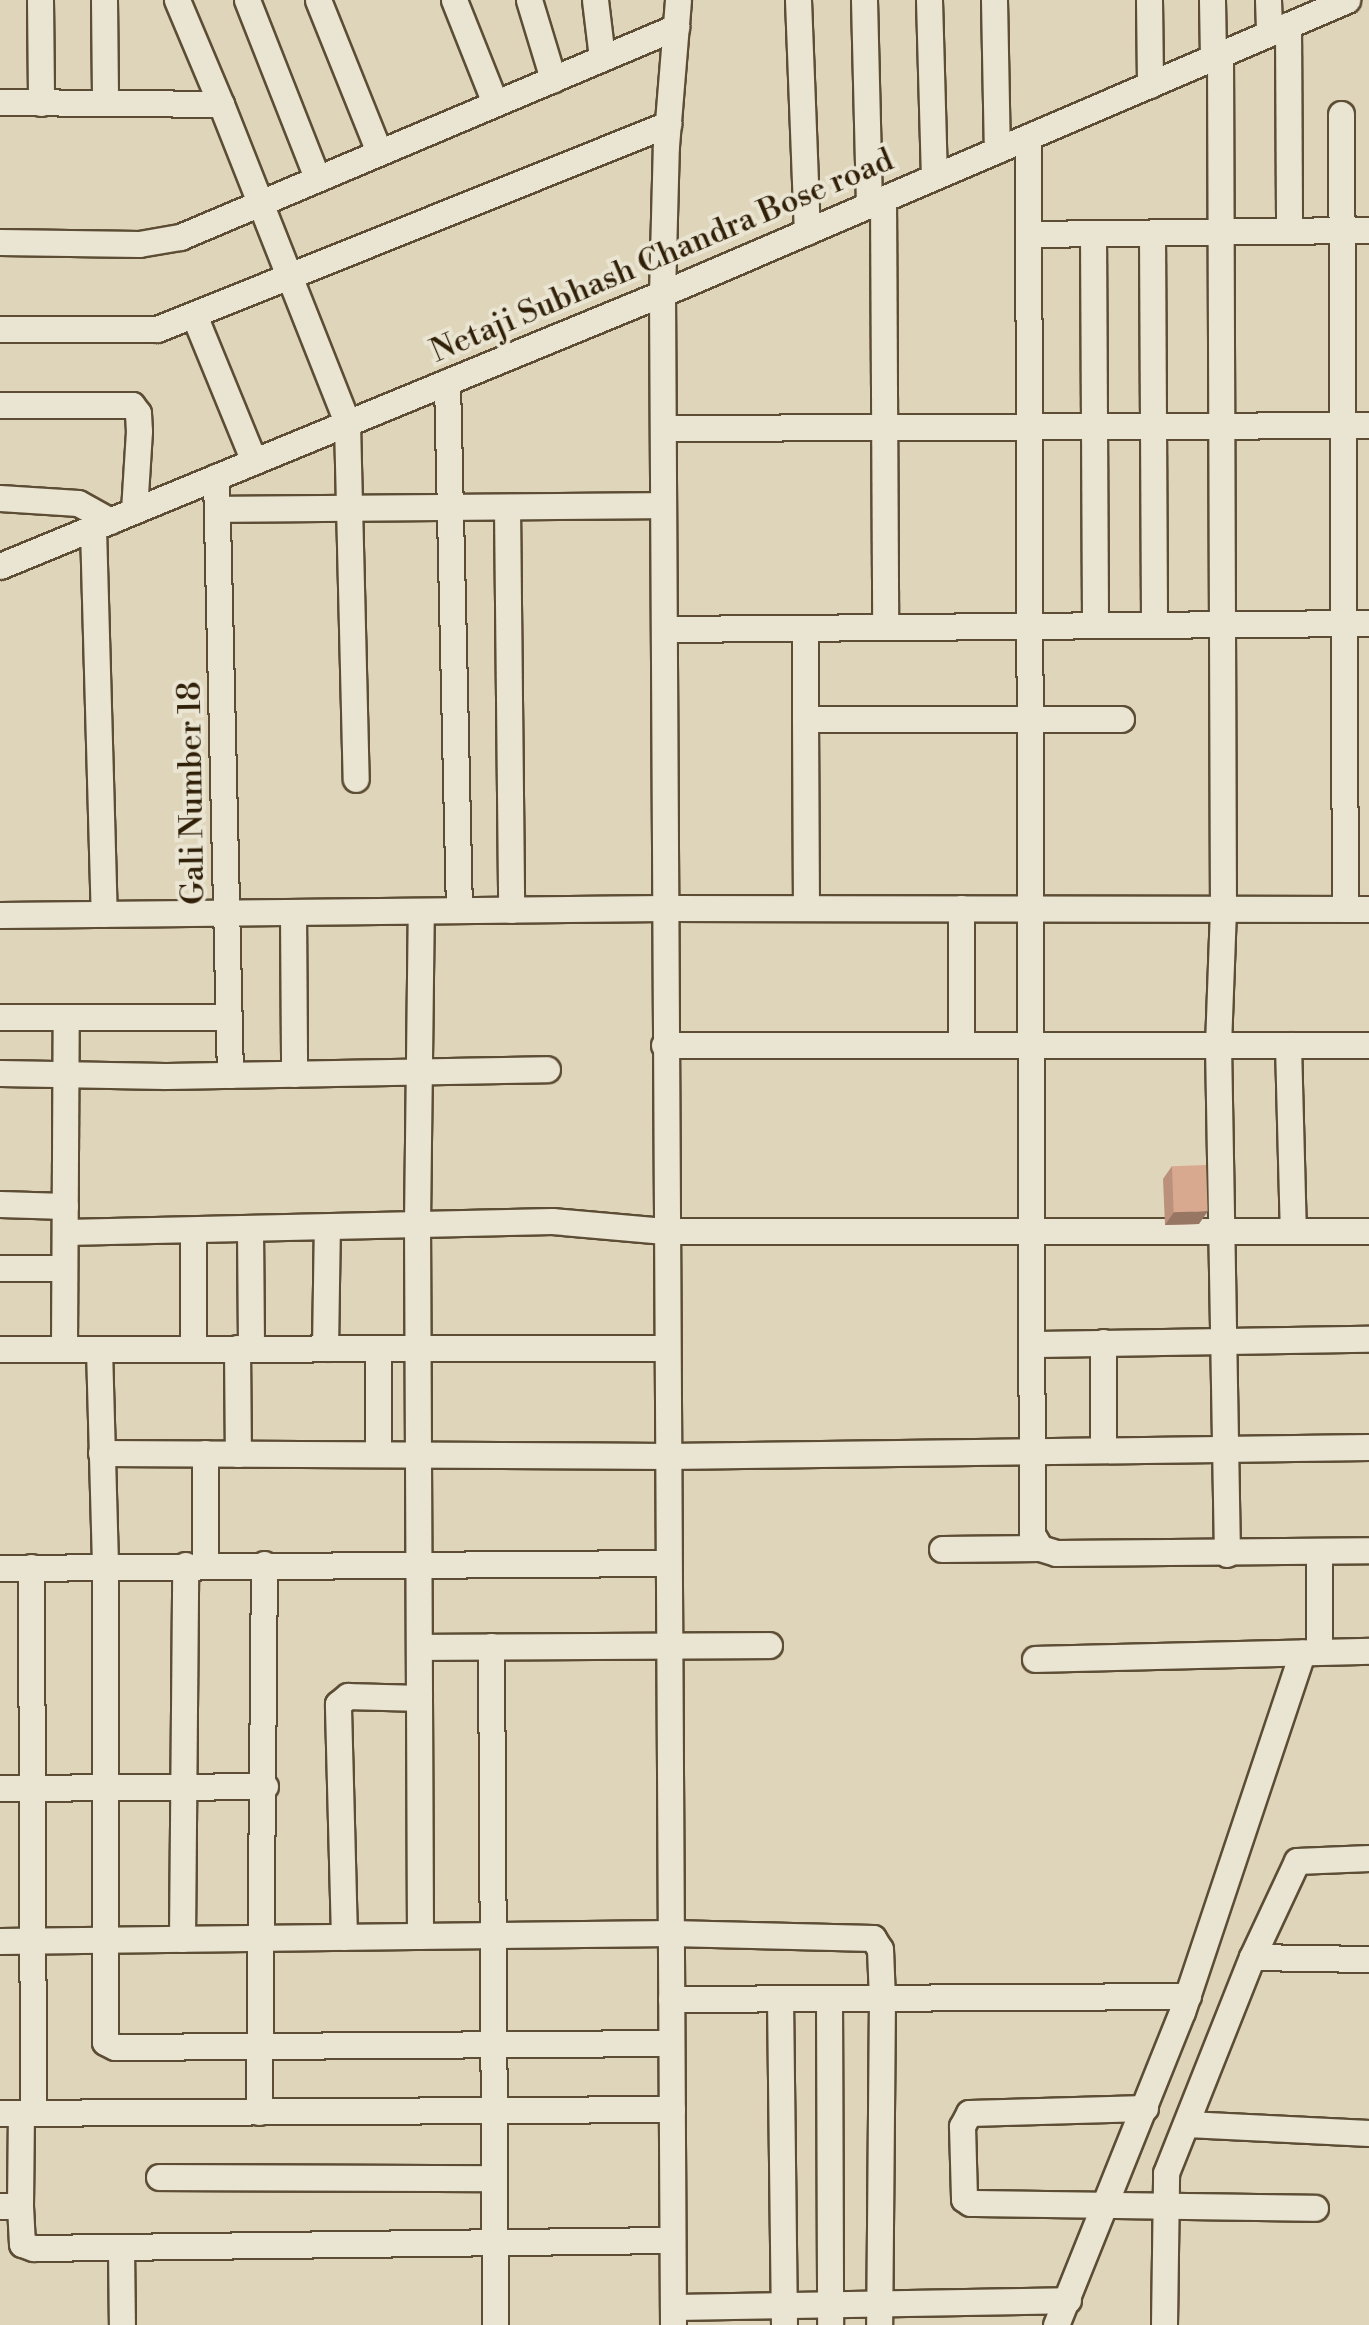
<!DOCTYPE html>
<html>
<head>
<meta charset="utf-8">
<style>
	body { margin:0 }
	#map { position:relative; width:1369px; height:2325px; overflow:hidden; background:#ded5ba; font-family:"Libre Bodoni",serif }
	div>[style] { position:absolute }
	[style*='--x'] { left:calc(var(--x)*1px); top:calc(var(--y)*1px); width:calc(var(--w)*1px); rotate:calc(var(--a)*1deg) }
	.roads { filter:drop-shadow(2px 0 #5c4d34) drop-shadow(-2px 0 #5c4d34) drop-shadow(0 2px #5c4d34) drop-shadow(0 -2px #5c4d34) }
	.minor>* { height:25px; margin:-12.5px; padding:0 12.5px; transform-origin:12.5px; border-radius:12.5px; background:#eae4d2 }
	.wall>* { inset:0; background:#bb917b }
	.shaded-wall>* { inset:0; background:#987664 }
	.building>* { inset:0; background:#d9a98f; transform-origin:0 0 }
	span { translate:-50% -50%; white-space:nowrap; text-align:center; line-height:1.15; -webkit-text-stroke:8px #eae4d2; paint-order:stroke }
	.street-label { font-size:32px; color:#312008 }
</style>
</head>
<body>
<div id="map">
	<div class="roads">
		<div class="minor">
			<div style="--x:40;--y:0;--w:103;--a:89.4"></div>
			<div style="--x:104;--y:0;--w:103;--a:89.4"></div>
			<div style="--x:177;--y:0;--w:113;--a:67.1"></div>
			<div style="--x:247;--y:0;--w:191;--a:68.5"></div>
			<div style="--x:318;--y:0;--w:164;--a:68.1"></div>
			<div style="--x:454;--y:0;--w:111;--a:68.3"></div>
			<div style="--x:529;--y:0;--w:83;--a:73.1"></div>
			<div style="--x:595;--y:0;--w:58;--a:83.1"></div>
			<div style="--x:798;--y:0;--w:232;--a:87.8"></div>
			<div style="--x:864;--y:0;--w:205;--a:88.6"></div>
			<div style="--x:929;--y:0;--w:177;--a:88.4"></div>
			<div style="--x:994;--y:0;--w:150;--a:88.9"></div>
			<div style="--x:1149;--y:0;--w:85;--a:89.3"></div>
			<div style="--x:1212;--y:0;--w:57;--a:89"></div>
			<div style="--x:1268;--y:0;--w:33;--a:88"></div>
			<div style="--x:1288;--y:25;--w:205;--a:89.7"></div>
			<div style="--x:1220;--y:55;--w:854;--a:89.8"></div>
			<div style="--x:1223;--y:909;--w:135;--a:92.1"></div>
			<div style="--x:1218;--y:1044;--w:510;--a:88.99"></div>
			<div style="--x:0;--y:102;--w:221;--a:0.5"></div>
			<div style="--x:221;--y:104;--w:343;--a:68.4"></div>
			<div style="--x:347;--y:423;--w:356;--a:88.6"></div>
			<div style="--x:1341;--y:114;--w:795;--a:89.71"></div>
			<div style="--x:1028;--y:137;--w:1397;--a:89.84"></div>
			<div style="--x:1032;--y:1534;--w:16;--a:60"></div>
			<div style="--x:1040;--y:1548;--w:17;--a:17"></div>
			<div style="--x:1056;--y:1553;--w:313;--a:-0.5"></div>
			<div style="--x:883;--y:199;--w:428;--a:89.7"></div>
			<div style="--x:1093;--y:233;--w:392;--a:89.7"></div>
			<div style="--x:1152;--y:233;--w:392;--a:89.7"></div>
			<div style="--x:1028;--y:234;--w:341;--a:-0.7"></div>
			<div style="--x:0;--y:242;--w:139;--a:0.8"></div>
			<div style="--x:139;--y:244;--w:42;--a:-9.7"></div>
			<div style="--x:180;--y:237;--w:539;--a:-22.95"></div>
			<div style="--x:194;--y:315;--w:158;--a:67.7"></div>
			<div style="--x:0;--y:329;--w:157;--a:0"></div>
			<div style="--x:157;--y:329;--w:551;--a:-21.86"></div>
			<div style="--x:447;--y:382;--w:528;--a:88.7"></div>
			<div style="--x:0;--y:405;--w:132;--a:0"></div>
			<div style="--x:132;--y:405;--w:10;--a:53"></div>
			<div style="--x:138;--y:413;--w:18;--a:87"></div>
			<div style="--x:139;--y:431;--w:80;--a:93.6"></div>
			<div style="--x:663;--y:428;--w:706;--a:-0.24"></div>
			<div style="--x:216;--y:477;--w:598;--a:88.66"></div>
			<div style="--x:0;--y:498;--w:78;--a:3.7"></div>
			<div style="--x:78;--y:503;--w:37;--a:29"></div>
			<div style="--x:507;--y:507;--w:403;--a:89.4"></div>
			<div style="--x:217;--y:509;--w:446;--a:-0.5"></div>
			<div style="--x:93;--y:528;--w:386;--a:88.4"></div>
			<div style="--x:0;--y:566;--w:735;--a:-22.38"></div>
			<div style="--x:680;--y:286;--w:726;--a:-23.21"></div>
			<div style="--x:805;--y:628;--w:91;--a:90"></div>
			<div style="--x:664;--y:629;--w:705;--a:-0.49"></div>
			<div style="--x:806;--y:908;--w:189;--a:-90.3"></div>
			<div style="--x:805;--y:719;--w:316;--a:0"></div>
			<div style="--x:293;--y:912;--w:162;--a:89.6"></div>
			<div style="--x:0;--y:915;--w:664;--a:-0.6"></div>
			<div style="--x:664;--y:908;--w:705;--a:0.08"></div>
			<div style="--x:0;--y:1017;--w:229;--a:0"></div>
			<div style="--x:664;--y:1045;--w:705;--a:0"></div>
			<div style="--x:961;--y:1045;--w:137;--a:-90"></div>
			<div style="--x:1288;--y:1045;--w:185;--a:88.5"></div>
			<div style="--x:0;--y:1073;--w:165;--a:1"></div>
			<div style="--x:165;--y:1076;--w:382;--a:-1"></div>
			<div style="--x:0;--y:1204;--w:65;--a:1.8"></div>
			<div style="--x:250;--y:1229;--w:119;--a:89.5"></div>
			<div style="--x:193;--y:1230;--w:118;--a:90"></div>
			<div style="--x:65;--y:1232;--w:487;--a:-1.3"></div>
			<div style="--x:552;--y:1221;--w:113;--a:5.1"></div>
			<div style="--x:665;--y:1231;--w:704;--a:0"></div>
			<div style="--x:0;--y:1268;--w:64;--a:0"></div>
			<div style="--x:1103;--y:1342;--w:108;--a:90"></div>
			<div style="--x:1034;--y:1344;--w:335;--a:-0.9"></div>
			<div style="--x:64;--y:1348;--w:331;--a:-89.7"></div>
			<div style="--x:237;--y:1348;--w:106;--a:89.5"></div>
			<div style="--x:325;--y:1348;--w:121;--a:-89.1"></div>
			<div style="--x:0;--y:1349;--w:666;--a:-0.09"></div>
			<div style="--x:99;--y:1349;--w:217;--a:88.4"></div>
			<div style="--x:105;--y:1566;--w:476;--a:90"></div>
			<div style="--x:105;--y:2042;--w:11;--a:27"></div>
			<div style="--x:115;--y:2047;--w:556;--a:-0.41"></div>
			<div style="--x:101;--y:1453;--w:566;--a:0.3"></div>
			<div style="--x:667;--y:1456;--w:702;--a:-0.73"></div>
			<div style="--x:205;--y:1453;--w:112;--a:90"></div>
			<div style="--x:378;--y:1454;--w:106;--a:-90"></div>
			<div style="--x:942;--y:1549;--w:98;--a:-0.6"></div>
			<div style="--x:31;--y:1567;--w:546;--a:89.79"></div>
			<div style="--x:0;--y:1568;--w:668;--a:-0.43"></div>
			<div style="--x:491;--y:1646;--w:679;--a:89.66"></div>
			<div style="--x:419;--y:1647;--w:350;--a:-0.3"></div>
			<div style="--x:1319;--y:1652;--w:100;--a:-90"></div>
			<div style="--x:1035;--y:1659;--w:334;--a:-1.4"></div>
			<div style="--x:0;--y:1788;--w:265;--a:-0.4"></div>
			<div style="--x:420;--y:1936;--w:713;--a:-90.24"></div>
			<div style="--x:417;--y:1223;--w:312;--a:-89.3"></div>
			<div style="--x:344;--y:1937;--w:233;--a:-91.5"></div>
			<div style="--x:338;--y:1704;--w:13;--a:-39"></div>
			<div style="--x:348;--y:1696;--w:71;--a:1.6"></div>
			<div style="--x:182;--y:1939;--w:374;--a:-89.5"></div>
			<div style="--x:0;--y:1941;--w:671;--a:-0.68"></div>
			<div style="--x:671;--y:1933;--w:202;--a:1.4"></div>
			<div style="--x:873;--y:1938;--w:13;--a:58"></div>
			<div style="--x:880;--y:1949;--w:49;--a:87.7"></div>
			<div style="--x:882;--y:1998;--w:327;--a:90.5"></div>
			<div style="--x:1252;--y:1957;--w:117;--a:1"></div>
			<div style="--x:780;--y:1998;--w:327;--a:89.3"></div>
			<div style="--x:829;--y:1998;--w:327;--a:89.8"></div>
			<div style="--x:671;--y:1999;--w:517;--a:-0.33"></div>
			<div style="--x:1145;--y:2108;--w:176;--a:178.4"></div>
			<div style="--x:969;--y:2113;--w:15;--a:118"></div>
			<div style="--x:962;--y:2126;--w:73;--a:88.4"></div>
			<div style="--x:964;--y:2199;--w:7;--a:34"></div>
			<div style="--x:970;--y:2203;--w:345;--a:0.8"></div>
			<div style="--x:259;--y:2112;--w:548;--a:-89.48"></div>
			<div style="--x:0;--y:2113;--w:672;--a:-0.34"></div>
			<div style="--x:1187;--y:2124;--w:182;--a:2.8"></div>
			<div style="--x:159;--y:2177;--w:334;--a:0.2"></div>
			<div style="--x:0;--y:2206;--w:20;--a:0"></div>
			<div style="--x:20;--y:2206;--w:38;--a:87"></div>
			<div style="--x:22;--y:2244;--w:12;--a:20"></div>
			<div style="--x:33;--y:2248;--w:639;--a:-0.72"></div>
			<div style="--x:20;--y:2206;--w:93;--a:-89.4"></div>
			<div style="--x:121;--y:2248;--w:77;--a:89.3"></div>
			<div style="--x:673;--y:2307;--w:395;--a:-1"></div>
			<div style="--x:673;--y:2325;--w:2031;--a:-90.31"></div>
			<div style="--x:662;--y:294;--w:148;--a:-88.5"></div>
			<div style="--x:666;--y:146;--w:146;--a:-85.3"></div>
			<div style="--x:1056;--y:2325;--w:337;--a:-68.1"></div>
			<div style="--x:1182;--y:2012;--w:379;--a:-71.5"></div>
			<div style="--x:1164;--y:2325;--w:152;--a:-89.2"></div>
			<div style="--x:1166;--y:2173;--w:232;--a:-68.3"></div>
			<div style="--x:1252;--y:1957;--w:106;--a:-64.9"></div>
			<div style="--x:1297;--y:1861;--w:72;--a:-2.4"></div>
		</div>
	</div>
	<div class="wall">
		<div style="clip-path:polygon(1172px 1166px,1199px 1224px,1165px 1225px,1163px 1179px)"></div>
	</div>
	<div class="shaded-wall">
		<div style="clip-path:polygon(1208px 1211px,1199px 1224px,1165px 1225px,1174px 1212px)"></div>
	</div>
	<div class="building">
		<div style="left:1206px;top:1165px;width:46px;height:34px;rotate:88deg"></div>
	</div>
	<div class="street-label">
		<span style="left:662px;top:256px;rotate:-23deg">Netaji Subhash Chandra Bose road</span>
		<span style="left:192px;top:793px;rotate:-91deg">Gali Number 18</span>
	</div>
</div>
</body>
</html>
